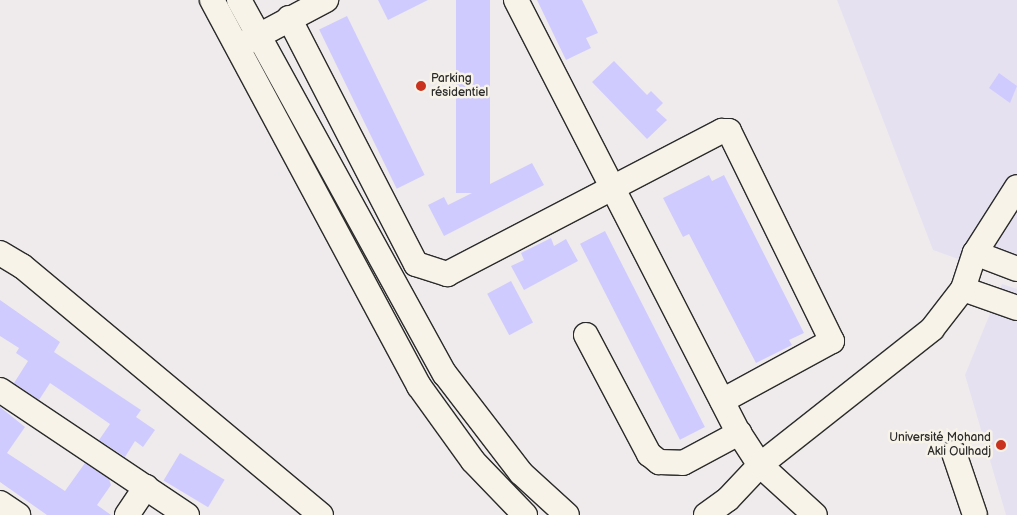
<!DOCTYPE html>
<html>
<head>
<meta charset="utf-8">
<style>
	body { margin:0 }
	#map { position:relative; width:1017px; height:515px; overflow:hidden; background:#efebec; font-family:"Balsamiq Sans",sans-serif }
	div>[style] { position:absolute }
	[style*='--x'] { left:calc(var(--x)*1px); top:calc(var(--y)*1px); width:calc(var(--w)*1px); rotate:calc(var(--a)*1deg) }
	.built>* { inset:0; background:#e6e1f1 }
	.building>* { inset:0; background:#d0cbfe; transform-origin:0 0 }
	.roads { filter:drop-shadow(1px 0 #2b2b2b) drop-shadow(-1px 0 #2b2b2b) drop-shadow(0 1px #2b2b2b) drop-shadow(0 -1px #2b2b2b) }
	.minor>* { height:24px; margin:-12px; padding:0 12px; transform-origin:12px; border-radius:12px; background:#f7f3e8 }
	.dots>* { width:14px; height:14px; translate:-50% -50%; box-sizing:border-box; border:2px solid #f7f3e8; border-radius:50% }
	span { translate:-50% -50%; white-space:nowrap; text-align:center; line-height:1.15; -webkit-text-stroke:5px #f7f3e8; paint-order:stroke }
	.poi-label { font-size:12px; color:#2b2b2b }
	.left { translate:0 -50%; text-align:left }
	.right { translate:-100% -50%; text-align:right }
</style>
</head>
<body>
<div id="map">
	<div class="built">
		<div style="clip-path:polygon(837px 0,1017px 0,1017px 280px,933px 250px)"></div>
		<div style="clip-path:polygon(1002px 284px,1017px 289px,1017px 515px,1006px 515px,965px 375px)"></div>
	</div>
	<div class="building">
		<div style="clip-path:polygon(378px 0,428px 0,388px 20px)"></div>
		<div style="left:456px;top:0;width:34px;height:193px"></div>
		<div style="clip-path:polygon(537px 0,582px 0,598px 33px,586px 38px,591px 48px,566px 60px)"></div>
		<div style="left:347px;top:16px;width:177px;height:31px;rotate:64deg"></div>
		<div style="clip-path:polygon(614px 61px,647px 95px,651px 91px,663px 103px,656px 110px,667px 120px,647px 139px,592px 82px)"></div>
		<div style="clip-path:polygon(999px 73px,1017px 86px,1010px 103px,989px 88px)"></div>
		<div style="clip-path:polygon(532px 163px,544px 185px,444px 236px,428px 205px,444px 197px,448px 205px)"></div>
		<div style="clip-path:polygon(709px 175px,712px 181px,724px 175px,804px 333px,789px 340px,792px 345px,756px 363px,689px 234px,683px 237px,663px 198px)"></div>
		<div style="left:605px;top:231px;width:220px;height:28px;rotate:63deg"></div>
		<div style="clip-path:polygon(551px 238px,554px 246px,566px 239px,578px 261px,524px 290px,511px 266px,524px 260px,521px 253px)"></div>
		<div style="left:511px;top:281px;width:47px;height:27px;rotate:62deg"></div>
		<div style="clip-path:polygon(0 300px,60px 342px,54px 352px,141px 410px,136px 417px,155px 430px,143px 447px,135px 441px,125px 457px,99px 440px,110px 424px,78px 402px,50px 383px,39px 400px,14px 383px,28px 361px,16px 353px,19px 348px,0 336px)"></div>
		<div style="clip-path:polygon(0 407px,25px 427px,7px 453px,65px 491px,85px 463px,109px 479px,111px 485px,97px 505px,111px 515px,47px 515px,0 482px)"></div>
		<div style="left:180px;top:453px;width:52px;height:32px;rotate:31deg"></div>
	</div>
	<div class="roads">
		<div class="minor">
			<div style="--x:212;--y:0;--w:438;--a:61.8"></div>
			<div style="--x:419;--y:386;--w:92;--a:54.2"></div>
			<div style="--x:473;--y:461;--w:75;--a:46.1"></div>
			<div style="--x:239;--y:0;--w:427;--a:61.2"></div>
			<div style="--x:445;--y:374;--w:125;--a:52.5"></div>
			<div style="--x:521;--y:473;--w:62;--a:42.4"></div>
			<div style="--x:516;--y:0;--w:487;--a:62.8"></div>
			<div style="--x:739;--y:433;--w:38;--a:57"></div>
			<div style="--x:760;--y:465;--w:74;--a:42.3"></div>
			<div style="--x:289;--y:18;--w:277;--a:62.7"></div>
			<div style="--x:416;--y:264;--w:33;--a:18"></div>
			<div style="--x:447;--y:274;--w:310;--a:-27.5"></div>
			<div style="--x:722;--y:131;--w:7;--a:0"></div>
			<div style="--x:729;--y:131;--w:234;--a:63.9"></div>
			<div style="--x:832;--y:341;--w:125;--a:151.4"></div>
			<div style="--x:245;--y:43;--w:92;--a:-28"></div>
			<div style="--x:0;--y:253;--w:26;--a:31"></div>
			<div style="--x:22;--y:266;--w:389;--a:39.8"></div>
			<div style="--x:975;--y:253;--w:45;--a:20.9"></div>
			<div style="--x:963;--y:289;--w:57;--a:19.4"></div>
			<div style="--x:586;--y:335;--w:135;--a:62.1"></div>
			<div style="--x:649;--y:454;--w:13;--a:39"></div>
			<div style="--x:659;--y:462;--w:24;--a:2"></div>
			<div style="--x:683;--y:463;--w:64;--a:-28.2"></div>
			<div style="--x:0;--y:390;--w:225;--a:33.8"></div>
			<div style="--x:954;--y:453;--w:65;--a:71.3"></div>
			<div style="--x:0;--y:503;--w:22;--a:34"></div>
			<div style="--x:127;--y:515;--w:34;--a:-56"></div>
			<div style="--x:706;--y:515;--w:27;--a:-36"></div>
			<div style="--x:728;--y:499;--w:47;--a:-46.7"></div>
			<div style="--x:760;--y:465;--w:219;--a:-38.3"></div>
			<div style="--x:932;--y:329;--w:51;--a:-52.2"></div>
			<div style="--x:963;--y:289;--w:38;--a:-72"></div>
			<div style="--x:975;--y:253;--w:78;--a:-57.5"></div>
		</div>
	</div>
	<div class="dots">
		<div style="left:421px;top:86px;background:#c8321e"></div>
		<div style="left:1001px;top:445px;background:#c8321e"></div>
	</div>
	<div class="poi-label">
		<span class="left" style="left:431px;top:86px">Parking<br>résidentiel</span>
		<span class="right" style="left:991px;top:445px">Université Mohand<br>Akli Oulhadj</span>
	</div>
</div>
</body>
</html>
